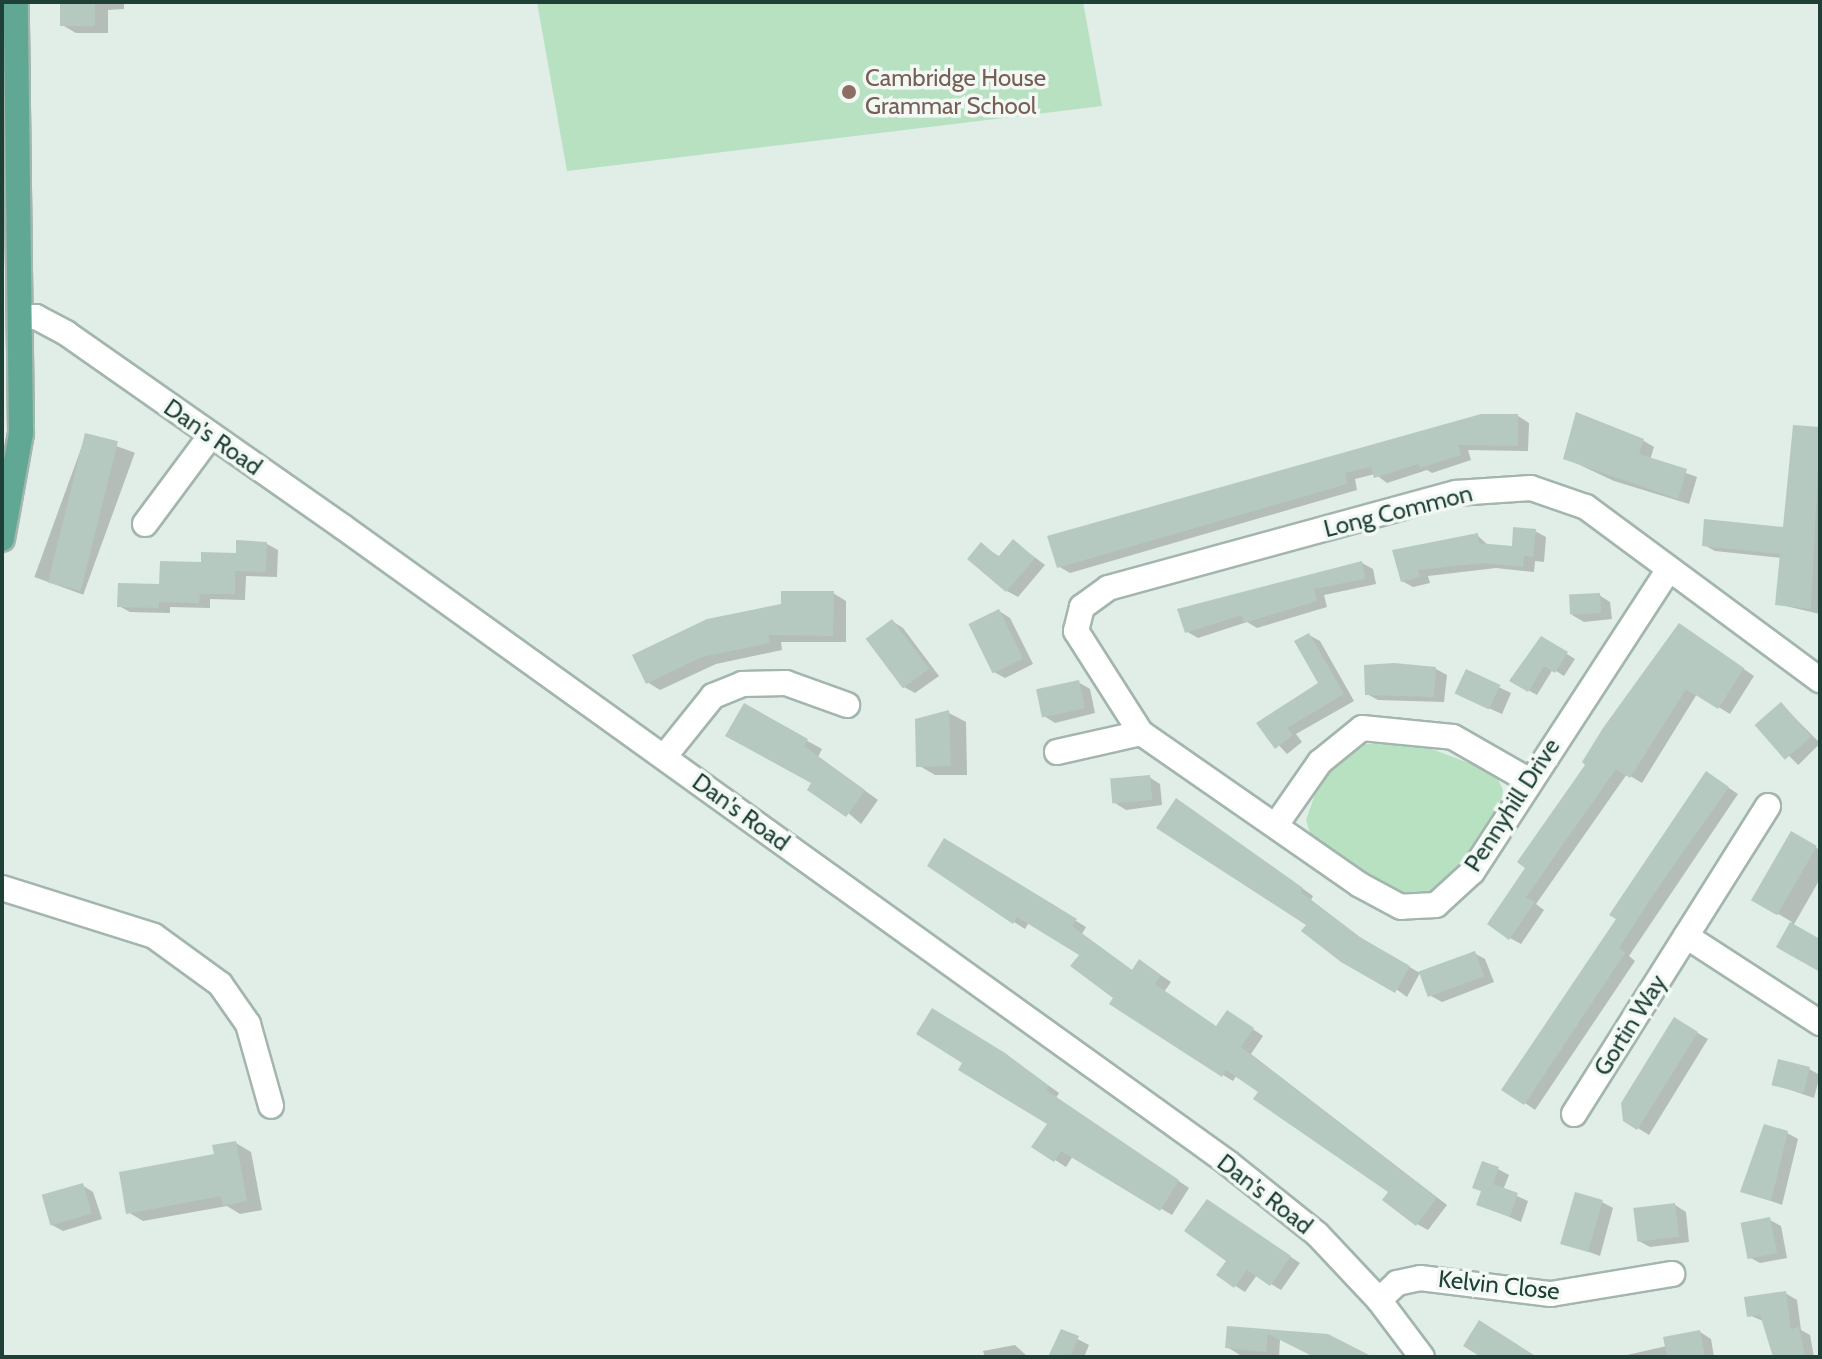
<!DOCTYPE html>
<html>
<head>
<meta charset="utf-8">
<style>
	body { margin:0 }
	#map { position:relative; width:1822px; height:1359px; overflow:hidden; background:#e1ede7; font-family:Cabin,sans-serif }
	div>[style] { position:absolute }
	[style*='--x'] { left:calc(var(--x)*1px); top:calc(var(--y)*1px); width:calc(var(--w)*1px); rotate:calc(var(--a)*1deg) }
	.green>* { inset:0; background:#b7e1c1 }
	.shadow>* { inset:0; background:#0003; transform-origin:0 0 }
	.building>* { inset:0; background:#b6c9c0; transform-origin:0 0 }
	.roads { filter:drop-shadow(2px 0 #a3b6ae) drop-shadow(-2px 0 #a3b6ae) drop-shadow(0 2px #a3b6ae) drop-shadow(0 -2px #a3b6ae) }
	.minor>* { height:24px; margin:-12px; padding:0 12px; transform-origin:12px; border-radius:12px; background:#fff }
	.major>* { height:24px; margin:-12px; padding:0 12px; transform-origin:12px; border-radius:12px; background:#60a893 }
	.dots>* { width:22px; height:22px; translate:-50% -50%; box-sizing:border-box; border:4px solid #f2f9f5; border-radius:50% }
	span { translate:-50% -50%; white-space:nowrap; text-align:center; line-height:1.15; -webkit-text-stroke:7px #f2f9f5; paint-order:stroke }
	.education-label { font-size:24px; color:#785e54 }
	.left { translate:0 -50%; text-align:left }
	.street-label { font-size:24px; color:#1f4036 }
	.frame { position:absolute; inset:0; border:4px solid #1f4036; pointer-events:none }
</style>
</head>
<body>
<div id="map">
	<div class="green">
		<div style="clip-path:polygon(537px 2px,1083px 2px,1102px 106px,567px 171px)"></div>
		<div style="clip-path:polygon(1416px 743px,1495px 773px,1503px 790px,1501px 807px,1454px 876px,1423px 895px,1404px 896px,1389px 892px,1312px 840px,1306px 820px,1320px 780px,1350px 750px,1364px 744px)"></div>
	</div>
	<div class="shadow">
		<div style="clip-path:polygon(61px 2px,124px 2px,124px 9px,108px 10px,108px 33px,76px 33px,62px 25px)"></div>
		<div style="clip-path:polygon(1577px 415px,1644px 441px,1654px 447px,1650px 460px,1697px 477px,1689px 504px,1614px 481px,1565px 458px)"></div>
		<div style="clip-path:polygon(1518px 416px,1529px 423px,1528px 451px,1468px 450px,1471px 460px,1432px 473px,1427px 470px,1387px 483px,1375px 474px,1355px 479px,1357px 490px,1070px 573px,1058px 566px)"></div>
		<div style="clip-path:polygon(1795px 427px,1820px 429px,1820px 614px,1777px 604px,1782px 558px,1715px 551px,1704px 545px,1785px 529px)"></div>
		<div style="left:86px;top:435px;width:52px;height:151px;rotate:20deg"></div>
		<div style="clip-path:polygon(1535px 531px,1546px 537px,1544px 562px,1535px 561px,1534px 572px,1496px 568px,1428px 576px,1430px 583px,1413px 587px,1402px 581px,1395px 551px,1477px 535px,1489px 546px,1513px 548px)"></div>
		<div style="clip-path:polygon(1013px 541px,1045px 565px,1018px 597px,1007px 591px,982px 545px,1000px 557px)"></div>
		<div style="clip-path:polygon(267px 544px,278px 550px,277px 577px,246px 576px,245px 600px,210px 599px,210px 608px,170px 607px,170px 613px,130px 612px,119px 606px,203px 564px)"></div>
		<div style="clip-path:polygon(1362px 563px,1373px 569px,1376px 584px,1324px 595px,1327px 607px,1257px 628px,1247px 622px,1198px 638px,1186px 631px)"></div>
		<div style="clip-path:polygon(833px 593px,846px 601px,846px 642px,781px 642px,782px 650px,716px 664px,660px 690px,647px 682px)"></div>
		<div style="clip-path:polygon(1599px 595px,1610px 602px,1612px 619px,1584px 622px,1572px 615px)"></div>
		<div style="clip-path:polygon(999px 611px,1010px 618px,1033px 664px,1005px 678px,994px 672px)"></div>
		<div style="clip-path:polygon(892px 621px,903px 628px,939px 676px,915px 693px,904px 687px)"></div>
		<div style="clip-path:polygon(1690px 632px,1754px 676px,1730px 714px,1697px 694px,1642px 783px,1627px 774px,1536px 904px,1544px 910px,1521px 944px,1510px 938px,1528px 867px,1588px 764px)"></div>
		<div style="clip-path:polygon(1309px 635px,1320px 641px,1354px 701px,1296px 734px,1302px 742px,1287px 754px,1259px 724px,1321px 683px)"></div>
		<div style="clip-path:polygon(1541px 638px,1575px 659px,1564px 676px,1553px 669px,1537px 695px,1512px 681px)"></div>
		<div style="clip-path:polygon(1436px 669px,1447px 675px,1444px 702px,1378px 700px,1367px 694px)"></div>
		<div style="clip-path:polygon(1467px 672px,1511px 693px,1502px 714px,1468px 699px)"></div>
		<div style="clip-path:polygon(1078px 682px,1090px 689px,1095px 713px,1055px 723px,1044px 716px)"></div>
		<div style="left:1782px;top:705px;width:54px;height:31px;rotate:45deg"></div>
		<div style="clip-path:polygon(744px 706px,822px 749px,818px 757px,878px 800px,861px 824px,814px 783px)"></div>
		<div style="clip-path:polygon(949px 713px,966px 722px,967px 775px,935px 775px,918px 765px)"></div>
		<div style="clip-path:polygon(1149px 777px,1160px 784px,1162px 805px,1126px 810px,1115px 803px)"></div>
		<div style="clip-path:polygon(1717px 780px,1738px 794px,1629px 956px,1635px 961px,1535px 1110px,1525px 1103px)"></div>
		<div style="clip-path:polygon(1188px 807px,1313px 896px,1311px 900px,1369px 944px,1420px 973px,1407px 997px,1308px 924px)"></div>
		<div style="clip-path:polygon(1792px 834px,1820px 850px,1820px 879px,1793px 926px,1820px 941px,1820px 970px,1778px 947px,1792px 922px,1753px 899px)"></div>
		<div style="clip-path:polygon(945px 841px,1086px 927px,1082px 934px,1133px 971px,1150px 968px,1171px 982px,1164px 992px,1218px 1028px,1238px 1019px,1263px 1036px,1251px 1054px,1447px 1205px,1428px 1230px,1417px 1224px,1391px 1191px,1261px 1091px,1237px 1075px,1233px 1081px,1223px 1075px,1116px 997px,1082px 954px,1029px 922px,1025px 929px,1014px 922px,930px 866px)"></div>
		<div style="clip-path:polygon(1474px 953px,1485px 959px,1494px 982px,1442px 1002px,1431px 996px)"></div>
		<div style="clip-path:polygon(1675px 1020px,1708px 1039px,1649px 1135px,1625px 1120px)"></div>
		<div style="clip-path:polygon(1016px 1062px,1059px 1093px,1056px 1098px,1189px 1188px,1172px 1215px,1073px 1156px,1066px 1167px,1034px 1146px,1050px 1123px)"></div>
		<div style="clip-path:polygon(1809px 1069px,1820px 1075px,1814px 1098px,1773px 1084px)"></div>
		<div style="clip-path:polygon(1787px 1133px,1798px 1139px,1782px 1205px,1743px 1191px)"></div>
		<div style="clip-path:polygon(236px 1143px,251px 1152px,262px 1210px,240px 1214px,227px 1206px,143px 1221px,128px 1212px)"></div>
		<div style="clip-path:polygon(1498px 1169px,1509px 1175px,1503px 1190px,1528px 1201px,1521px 1222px,1479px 1204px)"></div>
		<div style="clip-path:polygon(82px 1185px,93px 1192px,102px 1219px,63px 1231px,52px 1225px)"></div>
		<div style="clip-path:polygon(1602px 1202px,1613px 1208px,1600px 1256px,1564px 1243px)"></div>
		<div style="clip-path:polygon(1675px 1205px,1686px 1212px,1689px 1242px,1650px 1247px,1639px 1241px)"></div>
		<div style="clip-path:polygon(1217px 1208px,1300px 1263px,1281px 1290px,1257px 1275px,1245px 1292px,1218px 1275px,1228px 1261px)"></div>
		<div style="clip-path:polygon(1770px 1220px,1781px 1226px,1787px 1258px,1760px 1263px,1749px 1257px)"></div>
		<div style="clip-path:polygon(1785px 1293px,1797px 1300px,1801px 1330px,1810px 1335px,1814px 1357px,1775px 1357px,1763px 1321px,1749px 1315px)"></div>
		<div style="clip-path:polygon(1229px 1328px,1328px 1336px,1364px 1357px,1316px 1357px,1280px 1339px,1279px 1357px,1240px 1355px,1227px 1347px)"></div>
		<div style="clip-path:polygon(1062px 1331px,1089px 1345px,1084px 1357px,1050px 1357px)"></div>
		<div style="clip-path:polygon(1700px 1332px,1711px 1339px,1714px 1357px,1618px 1357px,1667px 1346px)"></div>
		<div style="clip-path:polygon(1015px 1345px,1028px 1357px,985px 1357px,983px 1351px)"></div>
	</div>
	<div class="building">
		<div style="left:60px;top:2px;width:35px;height:24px"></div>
		<div style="clip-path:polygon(1576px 412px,1644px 439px,1639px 454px,1687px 469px,1678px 499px,1563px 459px)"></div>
		<div style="clip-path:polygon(1481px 414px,1518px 414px,1518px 446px,1458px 445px,1461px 455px,1420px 468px,1418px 464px,1374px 478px,1371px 467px,1345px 473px,1347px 484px,1057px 568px,1047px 536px)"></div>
		<div style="clip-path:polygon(1793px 425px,1820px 427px,1811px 609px,1775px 605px,1780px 554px,1702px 546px,1704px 519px,1783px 527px)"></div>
		<div style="left:85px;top:433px;width:34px;height:154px;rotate:14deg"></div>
		<div style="clip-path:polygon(1513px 527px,1536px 529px,1533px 557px,1524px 556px,1523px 567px,1483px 563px,1418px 570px,1420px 577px,1401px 582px,1392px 550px,1478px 533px,1479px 543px,1512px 546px)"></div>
		<div style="clip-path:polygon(1013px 539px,1035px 558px,1006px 592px,967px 559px,981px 542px,998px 557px)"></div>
		<div style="clip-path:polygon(236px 540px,267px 542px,266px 572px,235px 571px,235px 594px,200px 594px,199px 603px,159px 602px,159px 608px,117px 607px,118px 583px,159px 584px,160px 561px,201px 562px,201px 552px,236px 553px)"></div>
		<div style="clip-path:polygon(1362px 561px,1365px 579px,1314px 589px,1317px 601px,1244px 623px,1242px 615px,1185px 633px,1177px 609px)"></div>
		<div style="clip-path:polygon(781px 591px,834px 591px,833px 636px,768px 635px,770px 643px,702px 657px,646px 684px,632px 655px,707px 619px,781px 604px)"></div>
		<div style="left:1600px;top:593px;width:20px;height:31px;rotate:87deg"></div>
		<div style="left:999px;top:609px;width:55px;height:34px;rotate:64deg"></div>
		<div style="left:892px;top:619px;width:62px;height:33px;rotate:53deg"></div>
		<div style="clip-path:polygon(1679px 623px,1744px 668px,1718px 709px,1686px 689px,1630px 778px,1616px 769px,1526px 897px,1535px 902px,1509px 940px,1487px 924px,1525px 868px,1517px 862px,1585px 765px,1582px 762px,1603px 728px)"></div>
		<div style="clip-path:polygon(1309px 633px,1344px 694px,1287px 728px,1293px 735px,1275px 749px,1256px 723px,1318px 683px,1294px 641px)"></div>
		<div style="clip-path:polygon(1541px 636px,1568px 652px,1555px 673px,1544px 666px,1528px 692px,1509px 681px)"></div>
		<div style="clip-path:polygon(1394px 663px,1436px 667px,1434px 697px,1365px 695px,1364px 665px)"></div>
		<div style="left:1466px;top:669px;width:38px;height:27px;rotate:25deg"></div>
		<div style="left:1079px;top:680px;width:29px;height:44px;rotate:78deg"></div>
		<div style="left:1781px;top:702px;width:46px;height:35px;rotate:49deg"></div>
		<div style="clip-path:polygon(744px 703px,808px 739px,804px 746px,865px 790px,846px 817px,807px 790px,811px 783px,725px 736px)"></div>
		<div style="clip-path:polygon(949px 710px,951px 766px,916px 767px,915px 719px)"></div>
		<div style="clip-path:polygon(1706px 771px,1729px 787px,1655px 892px,1619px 948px,1625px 953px,1524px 1105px,1501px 1090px,1616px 919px,1609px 915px)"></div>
		<div style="left:1150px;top:775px;width:25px;height:40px;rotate:85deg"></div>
		<div style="clip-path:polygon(1176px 798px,1303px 888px,1301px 892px,1358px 936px,1410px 966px,1395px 993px,1341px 962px,1301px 931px,1306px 925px,1156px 828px)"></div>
		<div style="left:1791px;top:831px;width:30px;height:80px;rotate:30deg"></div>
		<div style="clip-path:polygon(944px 838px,1077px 919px,1072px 926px,1132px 970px,1139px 959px,1161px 975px,1155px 984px,1216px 1026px,1227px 1010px,1254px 1028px,1241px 1047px,1437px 1198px,1416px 1226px,1382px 1200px,1388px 1192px,1253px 1099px,1258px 1092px,1226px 1070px,1222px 1077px,1109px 1004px,1113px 998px,1070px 966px,1079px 955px,1017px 917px,1013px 924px,927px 866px)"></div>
		<div style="clip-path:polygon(1790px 922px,1820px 939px,1820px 972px,1776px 947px)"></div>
		<div style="left:1475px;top:951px;width:27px;height:60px;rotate:70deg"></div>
		<div style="clip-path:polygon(932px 1008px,1005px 1053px,1049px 1086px,1046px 1090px,1179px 1180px,1160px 1211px,1061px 1151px,1054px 1162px,1031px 1147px,1047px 1124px,958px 1070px,962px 1063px,916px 1034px)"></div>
		<div style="clip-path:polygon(1674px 1017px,1698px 1032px,1637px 1130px,1623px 1121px,1621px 1103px)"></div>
		<div style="left:1778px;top:1059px;width:33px;height:27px;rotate:14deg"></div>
		<div style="clip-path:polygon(1764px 1124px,1788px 1131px,1771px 1201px,1740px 1192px)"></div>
		<div style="clip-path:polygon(236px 1141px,247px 1201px,223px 1206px,221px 1196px,126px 1214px,119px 1172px,214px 1154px,212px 1145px)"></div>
		<div style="clip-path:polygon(1482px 1161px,1499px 1167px,1493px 1184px,1518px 1193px,1510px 1217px,1476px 1205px,1481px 1191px,1472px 1188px)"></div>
		<div style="left:83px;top:1183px;width:32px;height:43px;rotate:74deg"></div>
		<div style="left:1575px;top:1192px;width:29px;height:54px;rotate:16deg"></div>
		<div style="clip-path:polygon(1207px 1199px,1291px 1256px,1270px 1286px,1247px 1270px,1234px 1288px,1216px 1275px,1226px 1261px,1184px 1231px)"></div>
		<div style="left:1675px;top:1203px;width:34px;height:42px;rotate:83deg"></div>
		<div style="left:1770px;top:1217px;width:37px;height:30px;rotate:79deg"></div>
		<div style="clip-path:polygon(1786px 1291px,1791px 1329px,1799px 1327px,1805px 1357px,1773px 1357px,1760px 1315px,1747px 1317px,1744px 1297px)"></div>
		<div style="clip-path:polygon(1479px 1320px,1537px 1357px,1481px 1357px,1463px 1346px)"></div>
		<div style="clip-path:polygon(1227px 1326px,1328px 1334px,1373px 1357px,1314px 1357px,1268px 1334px,1266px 1352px,1225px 1348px)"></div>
		<div style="clip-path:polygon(1061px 1329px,1079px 1336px,1070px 1357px,1048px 1357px)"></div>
		<div style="clip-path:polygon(1700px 1330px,1705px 1357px,1667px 1357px,1663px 1337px)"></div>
	</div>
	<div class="roads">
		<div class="minor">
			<div style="--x:22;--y:317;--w:14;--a:0"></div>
			<div style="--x:36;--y:317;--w:34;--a:28"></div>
			<div style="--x:66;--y:333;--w:338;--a:35"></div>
			<div style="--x:343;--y:527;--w:1090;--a:35.7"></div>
			<div style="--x:1228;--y:1163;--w:114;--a:38.6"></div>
			<div style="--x:1317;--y:1234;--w:91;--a:46.8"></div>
			<div style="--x:1379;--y:1300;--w:71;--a:53"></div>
			<div style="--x:145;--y:524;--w:111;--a:-53.4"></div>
			<div style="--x:1669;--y:569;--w:361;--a:123"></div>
			<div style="--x:1472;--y:872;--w:49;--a:137.5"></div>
			<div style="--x:1436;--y:905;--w:35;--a:177"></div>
			<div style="--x:1401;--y:907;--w:47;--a:-151.8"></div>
			<div style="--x:1360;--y:885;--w:267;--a:-145.2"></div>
			<div style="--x:1141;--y:733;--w:121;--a:-122.5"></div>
			<div style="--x:1076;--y:631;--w:25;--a:-76"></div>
			<div style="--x:1082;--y:607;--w:32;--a:-36"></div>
			<div style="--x:1108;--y:588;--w:361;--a:-15.3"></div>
			<div style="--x:1456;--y:493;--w:75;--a:-3.8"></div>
			<div style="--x:1531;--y:488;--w:58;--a:19.1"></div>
			<div style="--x:1586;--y:507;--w:291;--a:36.5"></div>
			<div style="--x:1057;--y:752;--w:86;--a:-12.7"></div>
			<div style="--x:664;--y:757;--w:78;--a:-51.2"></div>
			<div style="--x:713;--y:696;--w:31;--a:-22"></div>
			<div style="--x:742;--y:684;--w:44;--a:-1.3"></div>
			<div style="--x:786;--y:683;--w:65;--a:19.8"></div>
			<div style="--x:1276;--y:825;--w:77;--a:-55.1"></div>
			<div style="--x:1320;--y:762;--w:54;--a:-39"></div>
			<div style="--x:1362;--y:728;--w:91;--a:5.6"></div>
			<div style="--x:1453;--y:737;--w:86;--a:29.8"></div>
			<div style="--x:2;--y:888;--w:159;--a:17.5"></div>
			<div style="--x:154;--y:936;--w:82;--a:36"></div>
			<div style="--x:220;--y:984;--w:49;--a:55"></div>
			<div style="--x:248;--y:1024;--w:85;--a:74.3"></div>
			<div style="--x:1686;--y:936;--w:160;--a:33"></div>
			<div style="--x:1574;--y:1114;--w:364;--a:-57.8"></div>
			<div style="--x:1379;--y:1300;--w:25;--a:-43"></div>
			<div style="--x:1397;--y:1283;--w:24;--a:-12"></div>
			<div style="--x:1420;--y:1278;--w:132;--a:7"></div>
			<div style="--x:1551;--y:1294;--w:123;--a:-9.4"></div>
		</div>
		<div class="major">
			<div style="--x:2;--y:539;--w:108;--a:-79.8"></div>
			<div style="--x:21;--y:433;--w:431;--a:-90.7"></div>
		</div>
	</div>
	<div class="dots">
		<div style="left:849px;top:92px;background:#8d6e63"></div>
	</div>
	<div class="education-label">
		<span class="left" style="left:865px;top:92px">Cambridge House<br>Grammar School</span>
	</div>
	<div class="street-label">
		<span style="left:213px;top:437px;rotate:35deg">Dan's Road</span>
		<span style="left:1398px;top:511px;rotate:-14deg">Long Common</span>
		<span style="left:1512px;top:805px;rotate:-57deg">Pennyhill Drive</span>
		<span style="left:741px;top:812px;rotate:36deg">Dan's Road</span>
		<span style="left:1630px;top:1025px;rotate:-58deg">Gortin Way</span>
		<span style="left:1265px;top:1194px;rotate:38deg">Dan's Road</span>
		<span style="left:1499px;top:1285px;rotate:6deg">Kelvin Close</span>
	</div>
	<div class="frame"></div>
</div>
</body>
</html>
